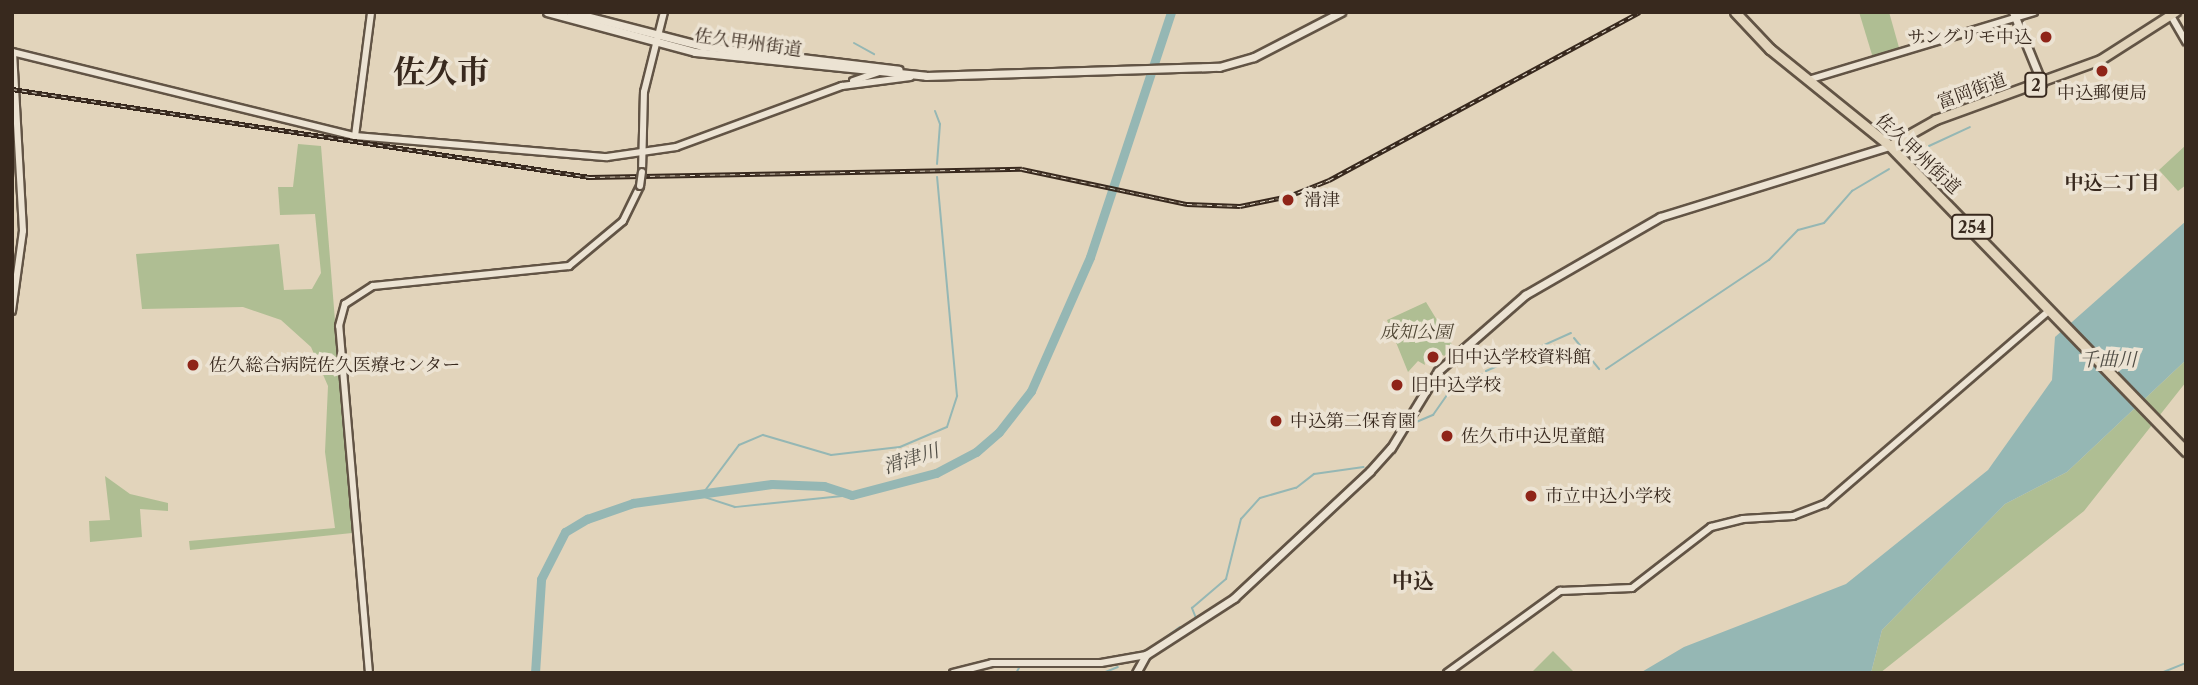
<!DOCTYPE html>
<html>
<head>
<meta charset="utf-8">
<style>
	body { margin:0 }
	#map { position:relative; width:2198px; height:685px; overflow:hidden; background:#e2d4bb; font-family:"Libre Caslon Text","Noto Serif JP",serif }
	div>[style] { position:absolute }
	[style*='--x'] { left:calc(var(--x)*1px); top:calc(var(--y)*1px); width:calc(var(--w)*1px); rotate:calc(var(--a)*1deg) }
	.green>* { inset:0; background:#afbe93 }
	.water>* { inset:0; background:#95b7b4 }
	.stream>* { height:2px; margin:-1px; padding:0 1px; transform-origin:1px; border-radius:1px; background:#95b7b4 }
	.river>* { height:9px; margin:-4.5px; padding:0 4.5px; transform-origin:4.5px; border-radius:4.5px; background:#95b7b4 }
	.roads { filter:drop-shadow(2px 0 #625445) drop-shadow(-2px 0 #625445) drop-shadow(0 2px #625445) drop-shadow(0 -2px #625445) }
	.tertiary>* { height:6px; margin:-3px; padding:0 3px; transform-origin:3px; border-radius:3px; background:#ece3d3 }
	.secondary>* { height:7px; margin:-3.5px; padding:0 3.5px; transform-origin:3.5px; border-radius:3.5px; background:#ece3d3 }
	.primary>* { height:8px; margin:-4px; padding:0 4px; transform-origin:4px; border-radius:4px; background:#e2d4bb }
	.trunk>* { height:9px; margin:-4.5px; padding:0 4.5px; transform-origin:4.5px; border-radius:4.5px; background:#e2d4bb }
	.rail>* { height:4.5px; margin-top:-2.25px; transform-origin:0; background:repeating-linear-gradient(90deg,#ece3d3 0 5px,#38291e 0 10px); box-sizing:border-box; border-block:2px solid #38291e }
	.bridges { filter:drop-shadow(2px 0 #625445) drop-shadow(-2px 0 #625445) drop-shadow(0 2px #625445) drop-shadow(0 -2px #625445) }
	.tertiary-bridge>* { height:6px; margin:-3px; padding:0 3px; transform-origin:3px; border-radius:3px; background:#ece3d3 }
	.dots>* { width:19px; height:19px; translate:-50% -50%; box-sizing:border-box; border:4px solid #ece3d3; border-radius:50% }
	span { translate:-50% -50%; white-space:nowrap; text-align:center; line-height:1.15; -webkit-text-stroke:7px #ece3d3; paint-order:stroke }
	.shield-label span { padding:2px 5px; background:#ece3d3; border:2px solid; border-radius:5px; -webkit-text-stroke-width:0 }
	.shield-label { font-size:16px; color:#38291e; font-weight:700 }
	.poi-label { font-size:18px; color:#38291e }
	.right { translate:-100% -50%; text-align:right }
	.left { translate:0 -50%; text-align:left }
	.street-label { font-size:18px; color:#38291e }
	.park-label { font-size:18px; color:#504735; font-style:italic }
	.neighbourhood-label { font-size:19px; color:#38291e; font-weight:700 }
	.water-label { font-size:19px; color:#4f4c44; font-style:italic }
	.quarter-label { font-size:21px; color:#38291e; font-weight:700 }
	.town-label { font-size:32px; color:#38291e; font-weight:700 }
	.frame { position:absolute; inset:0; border:14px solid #38291e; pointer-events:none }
</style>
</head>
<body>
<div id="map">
	<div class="green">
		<div style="clip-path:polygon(1859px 12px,1889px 12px,1900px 51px,1873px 58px)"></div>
		<div style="clip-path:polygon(298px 144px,321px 146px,352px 533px,190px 550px,189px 541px,335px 528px,325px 452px,328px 386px,311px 347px,281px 320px,243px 307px,142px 309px,136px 254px,279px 244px,284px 290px,312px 289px,321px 273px,315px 214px,280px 215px,278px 187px,293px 187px)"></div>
		<div style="clip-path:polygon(2186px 145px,2186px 185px,2178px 191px,2159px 170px)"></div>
		<div style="clip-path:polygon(1426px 302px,1454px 348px,1444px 356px,1434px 348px,1424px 359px,1425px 365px,1418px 361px,1408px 372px,1387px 320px)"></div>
		<div style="clip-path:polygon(2186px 360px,2186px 382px,2084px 511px,1880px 673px,1871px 673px,1882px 630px,2005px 504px,2067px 472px)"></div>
		<div style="clip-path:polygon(105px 476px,130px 494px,168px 503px,168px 511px,140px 509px,142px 537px,90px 542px,89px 521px,110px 520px)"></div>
		<div style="clip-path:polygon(1553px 651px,1575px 673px,1531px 673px)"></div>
	</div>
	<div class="water">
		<div style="clip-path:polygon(2186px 221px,2186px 360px,2067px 472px,2005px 504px,1882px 630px,1871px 673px,1640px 673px,1684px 647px,1846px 584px,1988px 470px,2052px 380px,2055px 337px)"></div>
	</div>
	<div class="stream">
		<div style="--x:854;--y:43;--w:23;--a:29"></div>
		<div style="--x:935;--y:111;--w:14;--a:69"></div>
		<div style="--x:940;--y:124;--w:40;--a:94.3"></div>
		<div style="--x:1929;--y:146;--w:45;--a:-24.9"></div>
		<div style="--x:1574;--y:338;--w:40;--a:51"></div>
		<div style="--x:1606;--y:369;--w:196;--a:-33.8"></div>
		<div style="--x:1769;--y:260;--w:42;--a:-46"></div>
		<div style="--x:1798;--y:230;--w:27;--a:-15"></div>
		<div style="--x:1824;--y:223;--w:43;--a:-48.8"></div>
		<div style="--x:1852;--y:191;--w:43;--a:-30.7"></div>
		<div style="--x:1486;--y:371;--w:93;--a:-24.1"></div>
		<div style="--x:1414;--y:423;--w:21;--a:-23"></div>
		<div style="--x:1433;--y:415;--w:29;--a:-55"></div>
		<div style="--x:1450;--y:391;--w:36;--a:-28"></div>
		<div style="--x:1397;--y:449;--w:9;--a:-58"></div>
		<div style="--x:852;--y:495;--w:118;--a:174.1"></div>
		<div style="--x:735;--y:507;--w:36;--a:-162"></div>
		<div style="--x:701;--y:496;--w:64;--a:-53.3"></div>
		<div style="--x:739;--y:445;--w:26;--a:-23"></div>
		<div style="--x:763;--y:435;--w:71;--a:16.4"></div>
		<div style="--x:831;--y:455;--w:69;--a:-6.6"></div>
		<div style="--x:900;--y:447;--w:51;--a:-23.1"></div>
		<div style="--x:947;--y:427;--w:33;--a:-72"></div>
		<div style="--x:957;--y:396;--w:220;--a:-95.2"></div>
		<div style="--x:1196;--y:618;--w:11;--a:-112"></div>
		<div style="--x:1192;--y:608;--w:45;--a:-40.5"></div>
		<div style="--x:1226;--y:579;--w:62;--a:-76"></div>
		<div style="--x:1241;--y:519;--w:28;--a:-48"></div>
		<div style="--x:1260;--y:498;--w:37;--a:-16"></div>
		<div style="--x:1296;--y:488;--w:23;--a:-38"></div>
		<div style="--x:1314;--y:474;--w:50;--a:-8"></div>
		<div style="--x:1162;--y:640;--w:22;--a:-36"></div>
		<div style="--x:1016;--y:673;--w:6;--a:-59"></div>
		<div style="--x:1103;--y:673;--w:16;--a:-22"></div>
		<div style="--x:2161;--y:673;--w:27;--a:-22"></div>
	</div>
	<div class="river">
		<div style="--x:535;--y:673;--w:94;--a:-86.3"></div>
		<div style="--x:541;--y:579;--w:53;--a:-62.9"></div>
		<div style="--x:565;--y:532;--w:26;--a:-31"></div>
		<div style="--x:587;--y:519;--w:49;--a:-19.2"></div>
		<div style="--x:633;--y:503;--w:140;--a:-7.8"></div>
		<div style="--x:772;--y:484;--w:52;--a:2.2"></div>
		<div style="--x:824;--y:486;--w:29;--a:18"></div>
		<div style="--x:852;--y:495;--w:87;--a:-14.7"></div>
		<div style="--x:936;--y:473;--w:45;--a:-27.7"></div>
		<div style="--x:976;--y:452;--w:30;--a:-41"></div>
		<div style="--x:999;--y:432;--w:52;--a:-52"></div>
		<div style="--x:1031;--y:391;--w:146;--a:-66.2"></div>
		<div style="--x:1090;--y:257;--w:258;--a:-71.7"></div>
	</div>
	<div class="roads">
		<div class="tertiary">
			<div style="--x:2170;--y:14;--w:32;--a:60"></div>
			<div style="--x:12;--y:52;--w:353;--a:13.8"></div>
			<div style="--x:355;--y:136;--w:253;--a:4.8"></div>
			<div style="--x:607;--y:157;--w:70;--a:-8.2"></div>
			<div style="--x:676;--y:147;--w:177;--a:-20.2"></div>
			<div style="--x:842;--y:86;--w:69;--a:-7.5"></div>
			<div style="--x:1808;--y:80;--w:236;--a:-16.7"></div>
			<div style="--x:853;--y:81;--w:28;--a:-19"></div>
			<div style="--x:355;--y:136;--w:125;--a:-82.6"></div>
			<div style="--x:642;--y:172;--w:80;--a:-88.6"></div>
			<div style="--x:644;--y:92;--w:82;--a:-76"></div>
			<div style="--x:12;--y:311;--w:81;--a:-82.2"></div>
			<div style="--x:23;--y:231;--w:179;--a:-93.2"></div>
			<div style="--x:369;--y:673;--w:348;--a:-94.9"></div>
			<div style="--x:339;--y:326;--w:23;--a:-75"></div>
			<div style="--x:345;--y:304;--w:33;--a:-33"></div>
			<div style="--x:373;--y:286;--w:197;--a:-5.8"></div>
			<div style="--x:569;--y:266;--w:70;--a:-39.8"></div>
			<div style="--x:623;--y:221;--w:39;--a:-64"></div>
			<div style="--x:953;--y:673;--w:40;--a:-14.4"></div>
			<div style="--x:992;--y:663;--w:109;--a:0"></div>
			<div style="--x:1101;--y:663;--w:46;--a:-10.1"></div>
			<div style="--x:1447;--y:673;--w:140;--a:-36"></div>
			<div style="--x:1560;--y:591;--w:72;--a:-2.4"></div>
			<div style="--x:1632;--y:588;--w:100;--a:-37.7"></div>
			<div style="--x:1711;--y:527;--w:33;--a:-14"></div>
			<div style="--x:1743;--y:519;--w:50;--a:-3.4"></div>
			<div style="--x:1793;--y:516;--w:34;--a:-21"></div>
			<div style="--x:1825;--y:504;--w:297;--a:-40.8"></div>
		</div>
		<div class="secondary">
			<div style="--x:547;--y:12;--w:153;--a:15.1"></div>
			<div style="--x:695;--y:52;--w:232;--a:5.9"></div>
			<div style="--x:926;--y:76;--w:293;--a:-1.8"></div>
			<div style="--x:1219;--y:67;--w:36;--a:-16"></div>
			<div style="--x:1254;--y:57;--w:98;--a:-27.3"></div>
			<div style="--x:570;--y:12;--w:136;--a:14.4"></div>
			<div style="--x:702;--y:46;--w:198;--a:6.9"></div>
			<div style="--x:2013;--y:12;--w:77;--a:67.8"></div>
			<div style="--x:1136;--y:673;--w:21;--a:-61"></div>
			<div style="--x:1146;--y:655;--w:105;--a:-32.9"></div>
			<div style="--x:1234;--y:598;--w:186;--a:-43"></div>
			<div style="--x:1370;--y:471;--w:31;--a:-48"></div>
			<div style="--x:1391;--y:448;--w:90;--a:-58.6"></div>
			<div style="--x:1438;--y:371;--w:116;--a:-41.1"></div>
			<div style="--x:1525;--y:295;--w:156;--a:-30"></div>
			<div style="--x:1660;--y:217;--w:241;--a:-17.2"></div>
		</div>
		<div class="primary">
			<div style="--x:1890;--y:146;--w:53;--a:-29.5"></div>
			<div style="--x:1936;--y:120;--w:176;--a:-20"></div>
			<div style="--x:2101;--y:60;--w:89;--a:-32.6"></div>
		</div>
		<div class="trunk">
			<div style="--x:1735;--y:12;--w:51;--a:46.6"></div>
			<div style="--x:1770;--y:49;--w:154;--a:38.9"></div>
			<div style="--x:1890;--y:146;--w:425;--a:45.9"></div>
		</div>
	</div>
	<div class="rail">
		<div style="--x:12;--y:89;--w:585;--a:8.66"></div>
		<div style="--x:590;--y:177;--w:432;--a:-1.1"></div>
		<div style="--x:1022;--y:169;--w:169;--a:12"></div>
		<div style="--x:1187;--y:204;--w:53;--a:2.2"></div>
		<div style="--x:1240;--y:206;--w:50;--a:-11.5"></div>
		<div style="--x:1289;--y:196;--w:43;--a:-21.8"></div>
		<div style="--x:1329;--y:180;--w:353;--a:-28.4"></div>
	</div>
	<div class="bridges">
		<div class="tertiary-bridge">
			<div style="--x:640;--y:186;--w:14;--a:-82"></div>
		</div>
	</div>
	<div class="dots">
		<div style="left:2046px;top:37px;background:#8f2418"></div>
		<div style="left:2102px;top:71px;background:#8f2418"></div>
		<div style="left:1288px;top:200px;background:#8f2418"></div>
		<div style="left:1433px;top:357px;background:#8f2418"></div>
		<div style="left:193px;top:365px;background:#8f2418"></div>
		<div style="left:1397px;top:385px;background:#8f2418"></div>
		<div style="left:1276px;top:421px;background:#8f2418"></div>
		<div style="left:1447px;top:436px;background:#8f2418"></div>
		<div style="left:1531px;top:496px;background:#8f2418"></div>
	</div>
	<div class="shield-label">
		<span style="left:2036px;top:85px">2</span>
		<span style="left:1972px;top:227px">254</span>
	</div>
	<div class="poi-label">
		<span class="right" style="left:2032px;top:37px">サングリモ中込</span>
		<span style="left:2102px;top:93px">中込郵便局</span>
		<span class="left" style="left:1304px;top:200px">滑津</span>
		<span class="left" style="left:1447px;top:357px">旧中込学校資料館</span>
		<span class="left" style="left:209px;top:365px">佐久総合病院佐久医療センター</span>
		<span class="left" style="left:1411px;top:385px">旧中込学校</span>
		<span class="left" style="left:1290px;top:421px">中込第二保育園</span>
		<span class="left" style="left:1461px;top:436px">佐久市中込児童館</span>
		<span class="left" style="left:1545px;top:496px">市立中込小学校</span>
	</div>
	<div class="street-label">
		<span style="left:748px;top:43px;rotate:8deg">佐久甲州街道</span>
		<span style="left:1972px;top:91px;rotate:-20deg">富岡街道</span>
		<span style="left:1918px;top:154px;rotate:43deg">佐久甲州街道</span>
	</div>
	<div class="park-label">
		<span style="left:1416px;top:332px">成知公園</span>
	</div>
	<div class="neighbourhood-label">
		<span style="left:2112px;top:183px">中込二丁目</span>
	</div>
	<div class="water-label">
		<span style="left:2108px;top:360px">千曲川</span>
		<span style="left:911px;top:459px;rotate:-18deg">滑津川</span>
	</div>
	<div class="quarter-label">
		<span style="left:1413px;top:581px">中込</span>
	</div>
	<div class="town-label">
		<span style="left:441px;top:72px">佐久市</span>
	</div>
	<div class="frame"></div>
</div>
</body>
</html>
